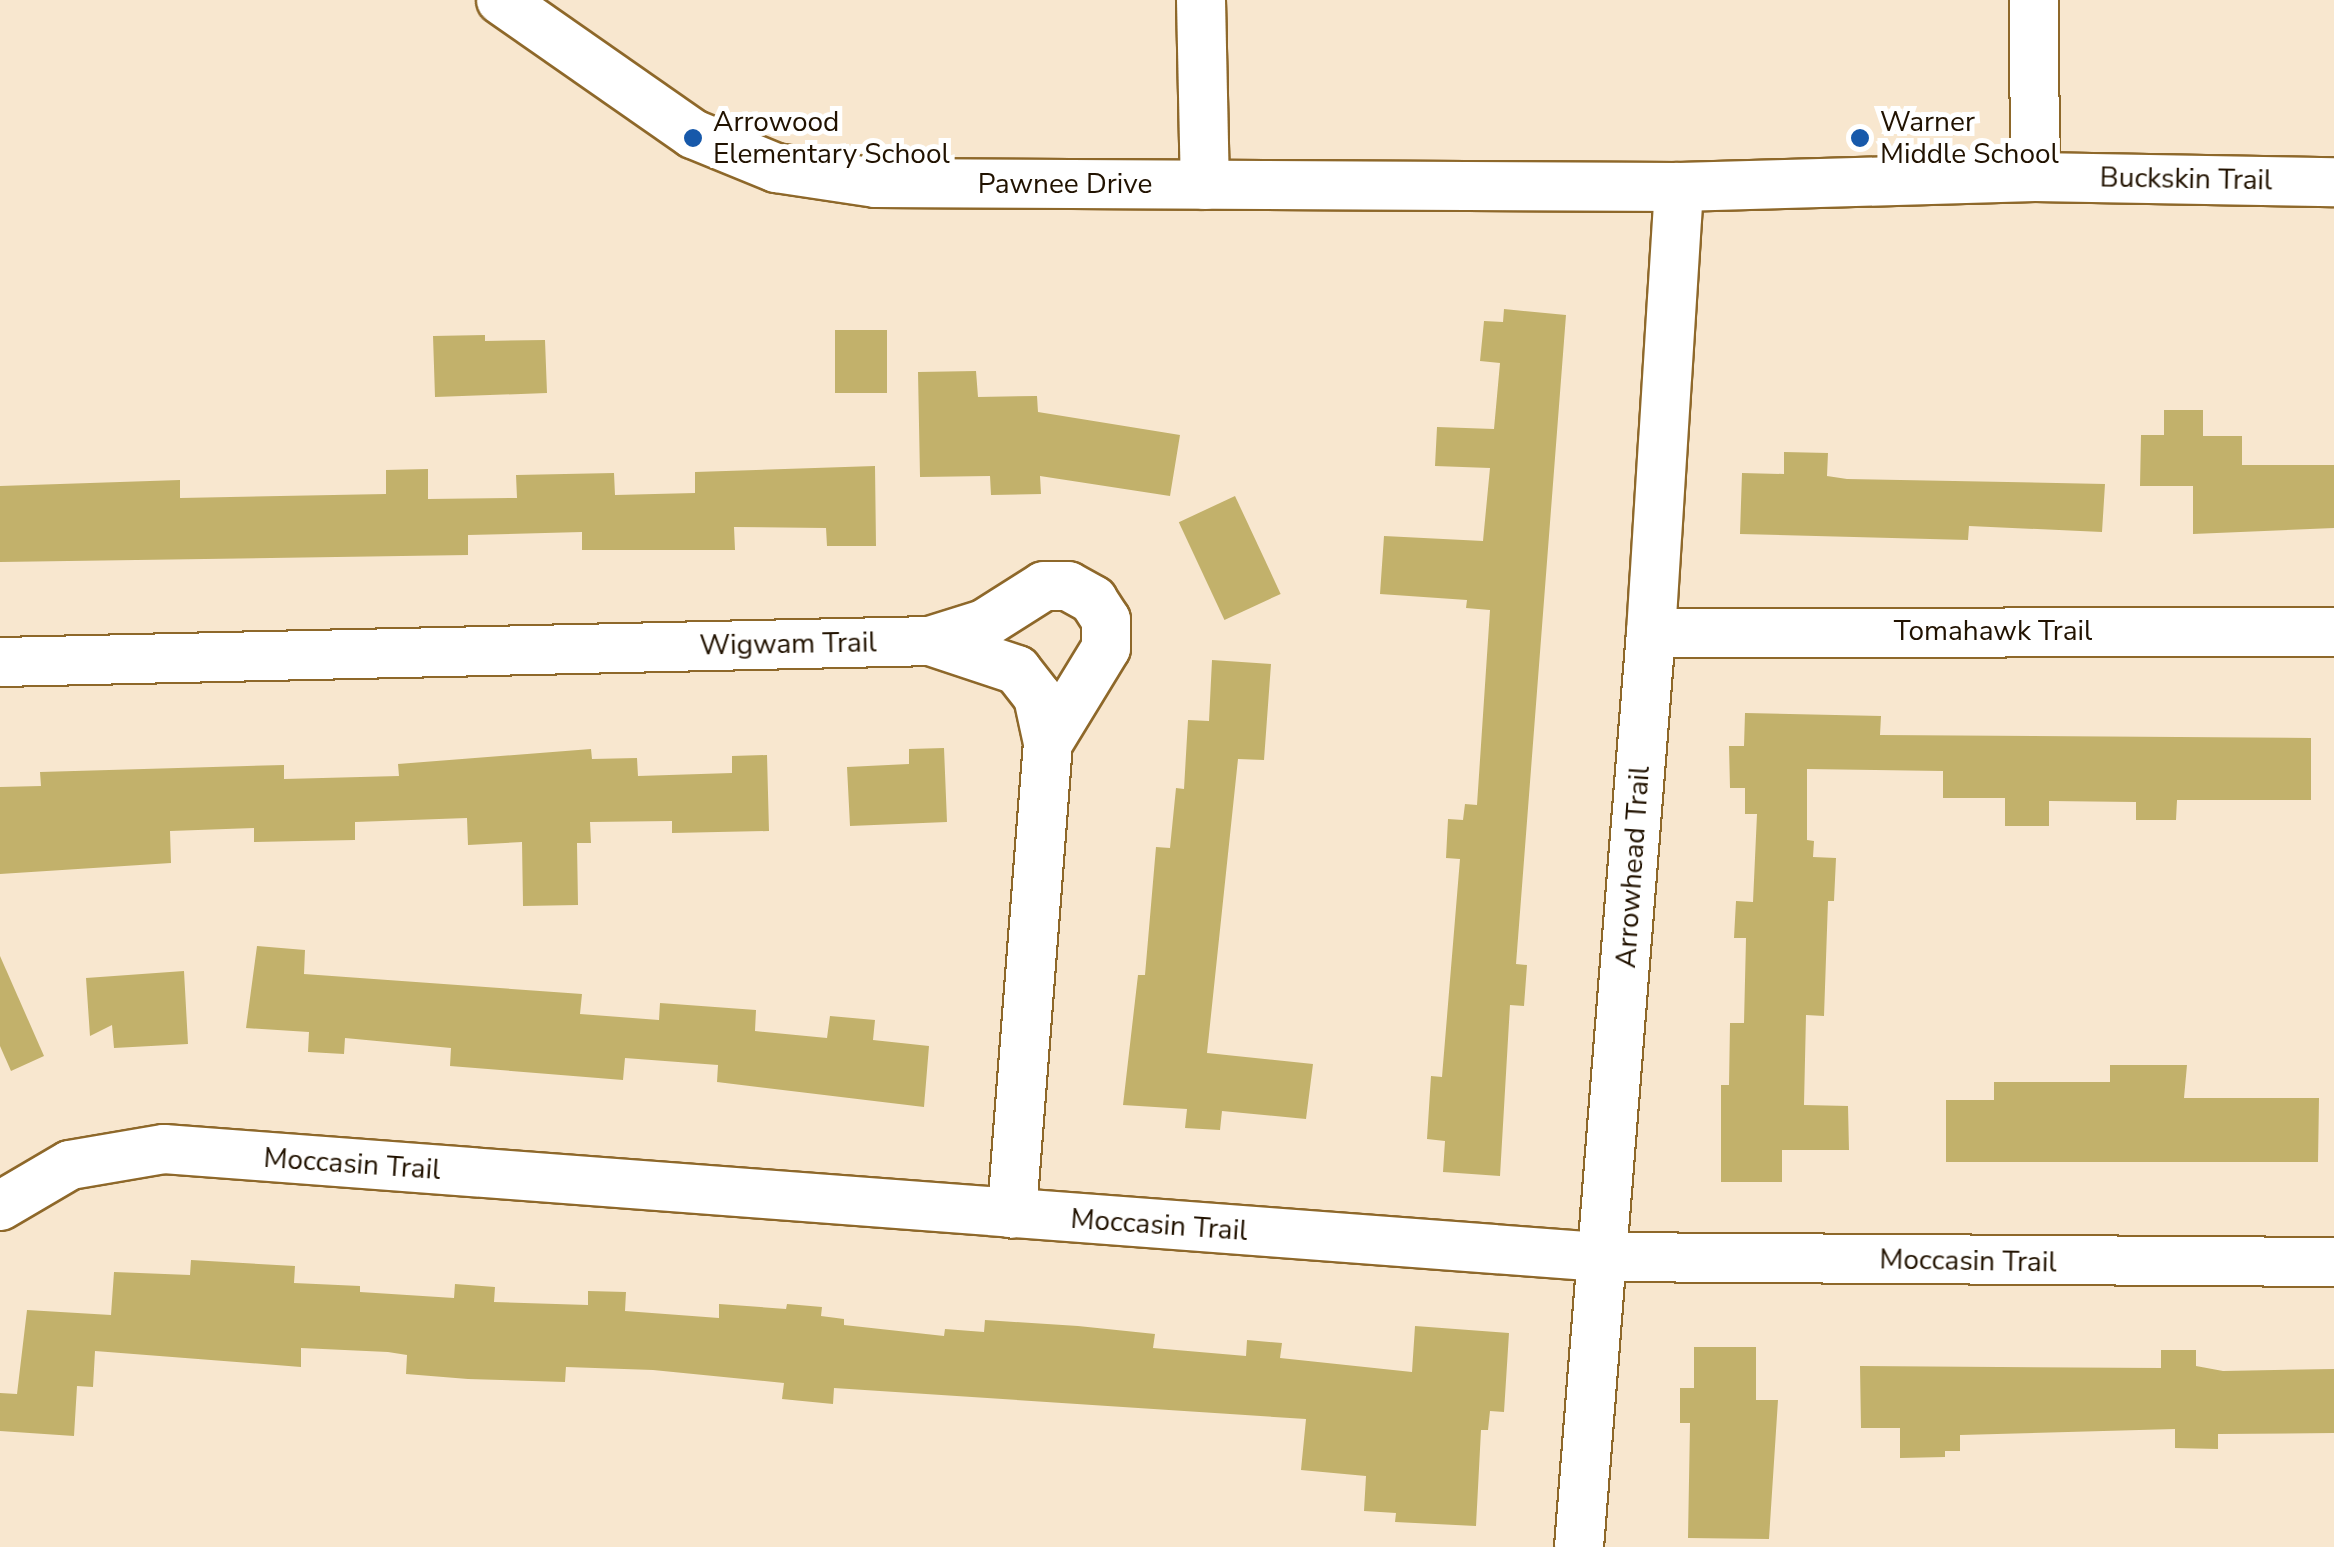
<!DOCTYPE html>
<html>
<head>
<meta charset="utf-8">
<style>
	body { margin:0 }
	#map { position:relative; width:2334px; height:1547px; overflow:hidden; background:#f8e7cf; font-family:"Nunito Sans",sans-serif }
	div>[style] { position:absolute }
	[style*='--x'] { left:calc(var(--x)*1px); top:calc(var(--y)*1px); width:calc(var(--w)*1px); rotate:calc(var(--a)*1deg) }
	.building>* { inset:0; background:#c2b16b; transform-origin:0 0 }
	.roads { filter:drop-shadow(2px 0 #8e682a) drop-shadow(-2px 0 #8e682a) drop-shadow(0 2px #8e682a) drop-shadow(0 -2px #8e682a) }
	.minor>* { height:48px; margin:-24px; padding:0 24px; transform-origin:24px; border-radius:24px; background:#fff }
	.dots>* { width:28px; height:28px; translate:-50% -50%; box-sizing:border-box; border:5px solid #fff; border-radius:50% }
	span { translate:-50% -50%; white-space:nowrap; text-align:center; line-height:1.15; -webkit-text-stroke:10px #fff; paint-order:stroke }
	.poi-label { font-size:28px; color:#211200 }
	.left { translate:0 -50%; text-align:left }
	.street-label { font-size:28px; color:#211200 }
</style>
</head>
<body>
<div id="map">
	<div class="building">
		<div style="clip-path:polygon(1504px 309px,1566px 315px,1516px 964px,1527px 965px,1524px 1006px,1510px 1005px,1500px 1176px,1443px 1172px,1445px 1141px,1427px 1139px,1431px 1076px,1442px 1077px,1460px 859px,1446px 858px,1448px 819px,1463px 820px,1465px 804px,1477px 805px,1490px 610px,1466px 608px,1467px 600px,1380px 594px,1384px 536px,1483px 541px,1490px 468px,1435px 466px,1437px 427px,1494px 429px,1500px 363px,1480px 361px,1484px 321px,1503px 322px)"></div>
		<div style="left:887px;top:330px;width:63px;height:52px;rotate:90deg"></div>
		<div style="clip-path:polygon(485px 335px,485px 341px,545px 340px,547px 393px,435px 397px,433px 336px)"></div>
		<div style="clip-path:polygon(976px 371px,978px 397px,1037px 396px,1038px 412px,1180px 435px,1170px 496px,1040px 476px,1041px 494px,991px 495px,990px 476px,920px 477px,918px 372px)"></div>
		<div style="clip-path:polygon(2164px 410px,2203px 410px,2203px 436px,2242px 436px,2242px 465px,2334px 465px,2334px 528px,2193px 534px,2193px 486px,2140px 486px,2141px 435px,2164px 435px)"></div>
		<div style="clip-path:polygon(1784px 452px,1828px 453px,1827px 476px,1847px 479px,2105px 484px,2102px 532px,1969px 526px,1968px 540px,1740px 534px,1742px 473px,1784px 474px)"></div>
		<div style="clip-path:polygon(875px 466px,876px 546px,827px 546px,826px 528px,734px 527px,735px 550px,582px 550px,582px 532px,468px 535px,468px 555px,0 562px,0 486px,180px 480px,180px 498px,386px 494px,386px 470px,428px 469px,428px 499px,517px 498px,516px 475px,614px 473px,615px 495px,695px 493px,695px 472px)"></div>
		<div style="left:1235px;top:496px;width:108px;height:62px;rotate:65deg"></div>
		<div style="clip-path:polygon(1212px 660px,1271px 664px,1264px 760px,1238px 759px,1207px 1053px,1313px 1064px,1306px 1119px,1222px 1111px,1220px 1130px,1185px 1128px,1187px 1109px,1123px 1105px,1138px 975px,1145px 975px,1156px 847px,1170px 848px,1176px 788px,1184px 789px,1188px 720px,1209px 721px)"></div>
		<div style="clip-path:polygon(1745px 713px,1881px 716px,1880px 735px,2311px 738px,2311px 800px,2177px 800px,2176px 820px,2136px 820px,2136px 802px,2049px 801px,2049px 826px,2005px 826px,2005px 798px,1943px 798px,1943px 771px,1807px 769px,1807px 840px,1814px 841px,1813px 857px,1836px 858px,1834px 901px,1828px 901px,1824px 1016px,1806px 1015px,1804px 1105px,1848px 1106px,1849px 1150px,1782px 1150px,1782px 1182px,1721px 1182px,1721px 1085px,1729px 1085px,1730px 1023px,1744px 1023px,1746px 938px,1734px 938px,1736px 901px,1753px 902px,1757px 814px,1745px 814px,1745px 788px,1730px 788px,1729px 746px,1744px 746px)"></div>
		<div style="clip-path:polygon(944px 748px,947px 822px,850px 826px,847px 767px,909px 764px,909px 749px)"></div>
		<div style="clip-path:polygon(591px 749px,592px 759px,637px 758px,638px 776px,732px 773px,732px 756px,767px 755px,769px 831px,672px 833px,672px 821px,590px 822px,591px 843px,577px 843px,578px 905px,523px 906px,522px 842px,468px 845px,467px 818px,355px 822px,355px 840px,254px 842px,254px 828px,170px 831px,171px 863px,0 874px,0 787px,41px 786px,40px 772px,284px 765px,284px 779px,399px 776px,398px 764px)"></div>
		<div style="clip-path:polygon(257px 946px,305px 950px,304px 974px,582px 994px,580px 1014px,659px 1020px,660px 1003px,756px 1010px,755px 1031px,827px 1038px,830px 1016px,875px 1020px,873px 1040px,929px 1046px,924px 1107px,717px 1082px,718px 1065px,625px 1058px,623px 1080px,450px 1066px,451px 1048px,345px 1038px,344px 1054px,308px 1052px,309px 1032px,246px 1028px)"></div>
		<div style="clip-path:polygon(0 956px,44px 1056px,11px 1071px,0 1046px)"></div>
		<div style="clip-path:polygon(184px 971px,188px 1044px,114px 1048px,112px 1025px,90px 1036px,86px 978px)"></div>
		<div style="clip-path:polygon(2110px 1065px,2187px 1065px,2184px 1098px,2319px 1098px,2318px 1162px,1946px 1162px,1946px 1100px,1994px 1100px,1994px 1082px,2110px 1082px)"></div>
		<div style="clip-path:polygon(191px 1260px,295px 1266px,294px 1283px,360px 1286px,360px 1292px,454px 1298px,455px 1284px,495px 1287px,494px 1302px,588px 1305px,588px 1291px,626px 1292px,625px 1311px,719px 1318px,719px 1304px,786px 1309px,787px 1304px,822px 1307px,821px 1316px,844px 1319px,844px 1325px,944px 1336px,945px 1329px,984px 1332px,985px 1320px,1078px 1326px,1155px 1334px,1153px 1348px,1246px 1356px,1247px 1340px,1282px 1343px,1280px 1358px,1412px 1372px,1415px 1326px,1509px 1333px,1504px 1412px,1490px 1411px,1488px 1430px,1481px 1430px,1476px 1526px,1395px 1522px,1396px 1513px,1364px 1511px,1366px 1476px,1301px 1470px,1306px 1419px,834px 1388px,833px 1404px,782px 1399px,784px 1383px,653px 1370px,566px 1367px,565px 1382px,468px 1379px,406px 1374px,407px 1355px,388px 1352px,301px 1348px,301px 1367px,95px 1351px,93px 1387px,77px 1386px,74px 1436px,0 1431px,0 1393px,17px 1394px,27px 1310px,111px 1315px,114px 1272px,190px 1275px)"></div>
		<div style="clip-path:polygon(1694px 1347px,1756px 1347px,1756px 1400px,1778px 1400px,1769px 1539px,1688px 1538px,1690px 1423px,1680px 1423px,1680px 1388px,1694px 1388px)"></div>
		<div style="clip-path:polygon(2161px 1350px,2196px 1350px,2196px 1366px,2223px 1371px,2334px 1369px,2334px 1433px,2218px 1434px,2218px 1449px,2175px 1448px,2175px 1429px,1960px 1435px,1960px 1451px,1945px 1451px,1945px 1457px,1900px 1458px,1900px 1428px,1861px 1428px,1860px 1366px,2161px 1368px)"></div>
	</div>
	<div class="roads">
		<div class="minor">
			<div style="--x:501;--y:0;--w:234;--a:34.9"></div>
			<div style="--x:693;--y:134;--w:90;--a:22.3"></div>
			<div style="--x:776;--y:168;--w:101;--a:8.5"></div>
			<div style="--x:876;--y:183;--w:803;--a:0.29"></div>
			<div style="--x:1679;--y:187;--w:356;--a:-1.6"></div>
			<div style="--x:2035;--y:177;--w:299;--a:1"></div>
			<div style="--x:1201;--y:0;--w:185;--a:88.8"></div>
			<div style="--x:2034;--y:0;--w:177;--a:89.7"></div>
			<div style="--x:1651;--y:633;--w:683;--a:-0.08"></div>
			<div style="--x:930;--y:641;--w:57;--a:-17.5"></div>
			<div style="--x:984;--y:624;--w:71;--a:-32.3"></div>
			<div style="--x:1044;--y:586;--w:24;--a:0"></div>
			<div style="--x:1068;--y:586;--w:29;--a:29"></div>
			<div style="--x:1093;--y:600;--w:24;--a:57"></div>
			<div style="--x:1106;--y:620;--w:28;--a:90"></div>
			<div style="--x:1106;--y:648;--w:111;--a:121.4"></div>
			<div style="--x:0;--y:662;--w:930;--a:-1.29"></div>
			<div style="--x:930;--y:641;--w:92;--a:18.4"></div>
			<div style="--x:1017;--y:670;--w:34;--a:52"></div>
			<div style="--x:1038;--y:697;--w:47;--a:77.7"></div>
			<div style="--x:1048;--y:743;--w:472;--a:94.4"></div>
			<div style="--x:0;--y:1206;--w:81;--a:-30.4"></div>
			<div style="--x:70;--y:1165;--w:95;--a:-9.7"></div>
			<div style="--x:164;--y:1149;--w:1442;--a:4.3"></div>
			<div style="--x:1602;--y:1257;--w:732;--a:0.39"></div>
			<div style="--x:1579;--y:1547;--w:917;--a:-85.5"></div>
			<div style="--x:1651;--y:633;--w:447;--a:-86.4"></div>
		</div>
	</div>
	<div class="dots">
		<div style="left:693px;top:138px;background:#1759aa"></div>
		<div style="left:1860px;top:138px;background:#1759aa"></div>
	</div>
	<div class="poi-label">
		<span class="left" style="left:713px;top:138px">Arrowood<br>Elementary School</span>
		<span class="left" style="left:1880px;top:138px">Warner<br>Middle School</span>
	</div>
	<div class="street-label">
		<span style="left:2186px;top:179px;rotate:1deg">Buckskin Trail</span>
		<span style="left:1065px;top:184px">Pawnee Drive</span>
		<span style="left:1993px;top:631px">Tomahawk Trail</span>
		<span style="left:788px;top:644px;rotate:-1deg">Wigwam Trail</span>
		<span style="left:1633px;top:867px;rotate:-86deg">Arrowhead Trail</span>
		<span style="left:352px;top:1164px;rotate:4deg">Moccasin Trail</span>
		<span style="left:1159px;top:1225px;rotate:4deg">Moccasin Trail</span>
		<span style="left:1968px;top:1261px;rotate:1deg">Moccasin Trail</span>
	</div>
</div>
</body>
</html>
